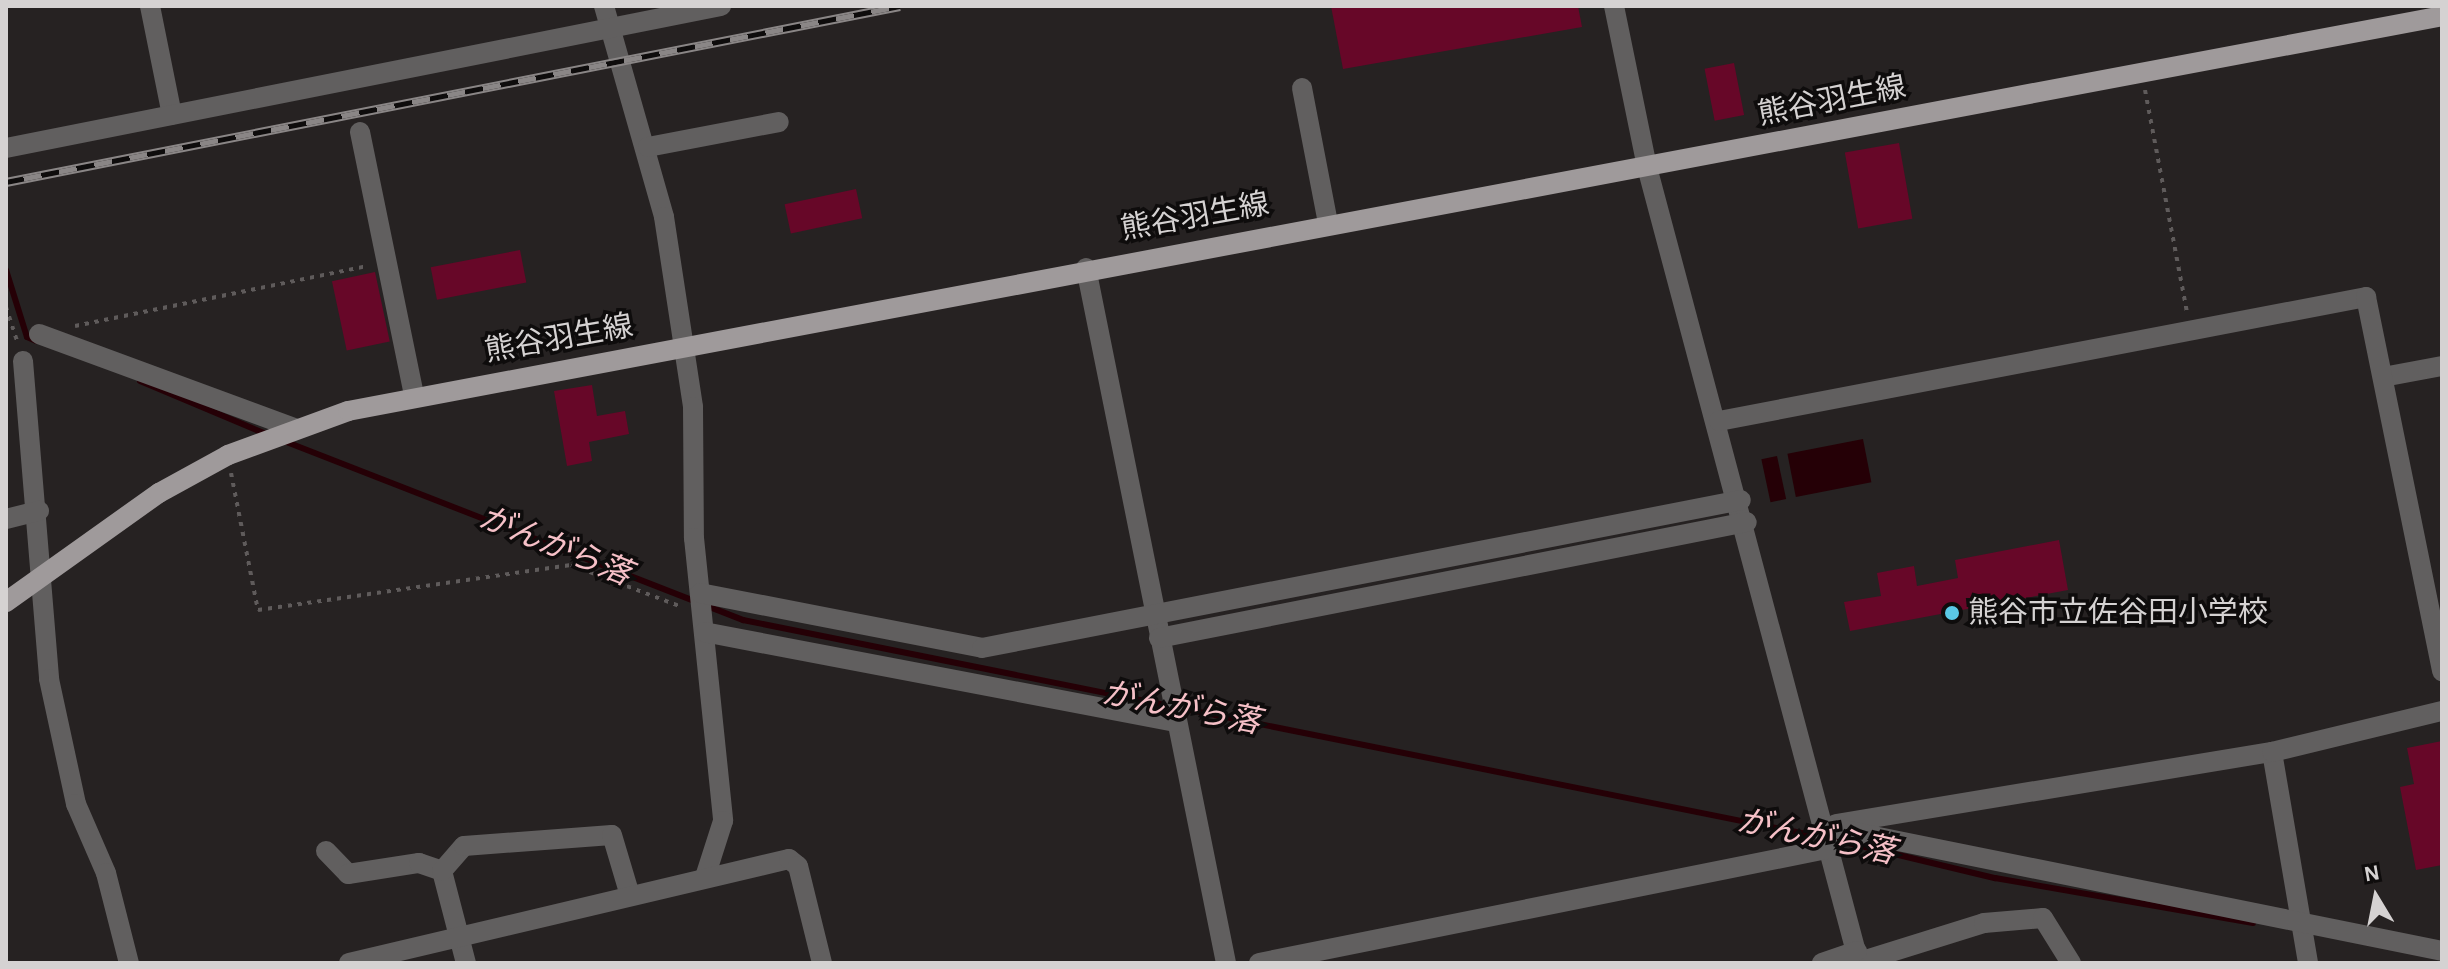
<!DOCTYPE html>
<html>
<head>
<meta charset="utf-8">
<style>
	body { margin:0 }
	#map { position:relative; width:2448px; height:969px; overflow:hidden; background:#262222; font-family:"Alegreya Sans","Noto Sans JP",sans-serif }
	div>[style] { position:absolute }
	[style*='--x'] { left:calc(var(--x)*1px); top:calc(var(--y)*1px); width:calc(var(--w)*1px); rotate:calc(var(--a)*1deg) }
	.water>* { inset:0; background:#250006; transform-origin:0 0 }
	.stream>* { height:6px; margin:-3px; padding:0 3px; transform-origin:3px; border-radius:3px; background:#250006 }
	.building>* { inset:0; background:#670728; transform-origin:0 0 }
	.path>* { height:4px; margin-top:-2px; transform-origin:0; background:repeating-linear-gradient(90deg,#5f5b5b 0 4px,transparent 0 10px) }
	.minor>* { height:20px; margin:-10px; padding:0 10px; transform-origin:10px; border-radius:10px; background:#615f5f }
	.major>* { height:20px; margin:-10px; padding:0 10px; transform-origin:10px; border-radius:10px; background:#9f9a9b }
	.rail>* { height:9px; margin-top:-4.5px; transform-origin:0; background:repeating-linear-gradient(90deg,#0e0c0c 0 18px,#8a8686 0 36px); box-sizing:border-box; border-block:2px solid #8a8686 }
	.dots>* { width:22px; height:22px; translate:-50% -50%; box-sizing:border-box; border:4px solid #0e0c0c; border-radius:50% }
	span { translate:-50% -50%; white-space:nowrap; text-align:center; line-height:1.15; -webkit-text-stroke:7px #0e0c0c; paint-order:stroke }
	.street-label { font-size:30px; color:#d5d2d2 }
	.poi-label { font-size:30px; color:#d5d2d2 }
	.left { translate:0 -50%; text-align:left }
	.water-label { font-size:32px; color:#f6c0c7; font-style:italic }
	.frame { position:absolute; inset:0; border:8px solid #d5d2d2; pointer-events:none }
	.north { position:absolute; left:2336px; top:857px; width:80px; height:80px; -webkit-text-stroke:6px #0e0c0c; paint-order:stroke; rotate:350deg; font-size:22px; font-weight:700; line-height:32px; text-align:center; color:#d5d2d2 }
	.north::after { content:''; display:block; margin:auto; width:28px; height:36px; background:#d5d2d2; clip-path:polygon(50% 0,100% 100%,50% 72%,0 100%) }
</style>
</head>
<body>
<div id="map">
	<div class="water">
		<div style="left:1863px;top:439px;width:44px;height:77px;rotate:79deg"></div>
		<div style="left:1777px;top:456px;width:44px;height:16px;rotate:78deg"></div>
	</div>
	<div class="stream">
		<div style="--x:6;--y:270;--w:70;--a:72.6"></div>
		<div style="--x:27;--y:337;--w:10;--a:24"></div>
		<div style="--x:140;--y:381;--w:137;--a:22.8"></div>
		<div style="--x:284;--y:441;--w:493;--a:21.3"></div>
		<div style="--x:743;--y:620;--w:1100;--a:11.38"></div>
		<div style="--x:1832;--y:839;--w:168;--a:13.5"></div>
		<div style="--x:1995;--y:878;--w:262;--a:9.9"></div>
	</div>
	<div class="building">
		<div style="clip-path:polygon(1331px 6px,1578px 6px,1582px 27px,1343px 69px)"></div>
		<div style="left:1734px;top:63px;width:53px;height:30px;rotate:79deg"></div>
		<div style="left:1899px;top:143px;width:77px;height:55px;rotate:80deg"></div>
		<div style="left:856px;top:189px;width:30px;height:73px;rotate:78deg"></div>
		<div style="left:520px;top:250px;width:33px;height:91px;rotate:79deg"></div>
		<div style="left:375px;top:272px;width:71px;height:44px;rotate:78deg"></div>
		<div style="clip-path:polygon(592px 385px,597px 416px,625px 411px,629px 434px,589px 442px,592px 461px,567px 466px,554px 391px)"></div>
		<div style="clip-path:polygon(2059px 540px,2068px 590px,1850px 631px,1844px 602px,1881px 596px,1877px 573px,1914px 566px,1917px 586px,1958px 578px,1955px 560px)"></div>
		<div style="clip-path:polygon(2442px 741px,2442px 865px,2416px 870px,2400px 787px,2414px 784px,2407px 748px)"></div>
	</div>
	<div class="path">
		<div style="--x:2145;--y:90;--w:227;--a:79.3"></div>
		<div style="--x:6;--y:307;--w:38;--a:72"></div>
		<div style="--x:75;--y:326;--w:299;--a:-11.6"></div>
		<div style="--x:231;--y:473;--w:140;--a:78.9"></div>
		<div style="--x:258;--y:610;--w:316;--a:-8.2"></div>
		<div style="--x:571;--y:565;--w:119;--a:20.7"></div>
	</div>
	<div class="minor">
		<div style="--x:150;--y:6;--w:111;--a:78.6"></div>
		<div style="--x:604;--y:6;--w:219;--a:74.1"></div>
		<div style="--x:664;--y:217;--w:192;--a:81.3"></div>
		<div style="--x:693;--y:407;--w:131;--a:89.6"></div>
		<div style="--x:694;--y:538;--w:284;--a:84.1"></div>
		<div style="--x:723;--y:821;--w:56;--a:107.8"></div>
		<div style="--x:1614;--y:6;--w:164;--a:78.4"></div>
		<div style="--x:1647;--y:167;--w:824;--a:75.09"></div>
		<div style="--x:1302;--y:88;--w:137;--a:79.1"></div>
		<div style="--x:360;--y:132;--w:268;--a:78.4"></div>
		<div style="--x:648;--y:147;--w:133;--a:-10.8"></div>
		<div style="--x:6;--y:148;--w:729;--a:-11.23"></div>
		<div style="--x:1086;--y:268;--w:709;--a:78.61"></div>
		<div style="--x:39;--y:334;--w:273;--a:20.2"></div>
		<div style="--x:23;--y:361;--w:319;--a:85.3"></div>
		<div style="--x:49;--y:679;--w:128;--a:77.8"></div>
		<div style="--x:76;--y:804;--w:75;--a:66.5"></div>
		<div style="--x:106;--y:873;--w:93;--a:75.7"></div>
		<div style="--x:2383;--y:377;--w:60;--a:-10.6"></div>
		<div style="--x:1719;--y:421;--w:659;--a:-10.85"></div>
		<div style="--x:2366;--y:297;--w:382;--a:78.5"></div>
		<div style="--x:6;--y:519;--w:34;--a:-14"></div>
		<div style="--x:700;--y:593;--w:287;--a:11"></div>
		<div style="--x:982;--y:648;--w:773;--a:-11.03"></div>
		<div style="--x:704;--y:632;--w:481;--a:10.8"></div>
		<div style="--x:1159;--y:638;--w:599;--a:-11.16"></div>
		<div style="--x:2272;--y:752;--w:213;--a:80.3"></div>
		<div style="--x:1836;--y:824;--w:442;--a:-9.4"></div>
		<div style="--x:2272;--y:752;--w:175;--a:-13.6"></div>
		<div style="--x:1824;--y:826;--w:631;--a:11.43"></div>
		<div style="--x:326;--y:851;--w:32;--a:46"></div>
		<div style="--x:348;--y:874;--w:72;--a:-8.8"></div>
		<div style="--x:419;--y:863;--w:24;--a:19"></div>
		<div style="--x:442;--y:871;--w:95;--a:75.4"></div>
		<div style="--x:442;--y:871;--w:33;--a:-49"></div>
		<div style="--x:464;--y:846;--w:148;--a:-4.3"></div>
		<div style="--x:612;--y:835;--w:59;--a:73.4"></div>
		<div style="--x:1859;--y:962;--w:131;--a:-17.3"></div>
		<div style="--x:1984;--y:923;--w:59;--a:-4.8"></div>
		<div style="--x:2043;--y:918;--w:53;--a:58.1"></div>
		<div style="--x:349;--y:963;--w:452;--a:-13.3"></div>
		<div style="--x:789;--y:859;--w:11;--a:38"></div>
		<div style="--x:798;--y:866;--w:100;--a:76.1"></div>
		<div style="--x:1259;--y:963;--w:584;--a:-11.35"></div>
		<div style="--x:1822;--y:963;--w:37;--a:-19"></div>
	</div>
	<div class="major">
		<div style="--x:6;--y:602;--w:188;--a:-35.5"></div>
		<div style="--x:159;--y:493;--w:79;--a:-28.8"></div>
		<div style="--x:228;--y:455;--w:128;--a:-20.1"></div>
		<div style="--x:348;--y:411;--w:2131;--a:-10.68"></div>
	</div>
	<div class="rail">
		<div style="--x:6;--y:182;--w:911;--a:-11.14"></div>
	</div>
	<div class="dots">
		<div style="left:1952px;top:613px;background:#5bc8e6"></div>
	</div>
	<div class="street-label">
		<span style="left:1832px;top:101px;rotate:-11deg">熊谷羽生線</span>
		<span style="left:1195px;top:217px;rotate:-10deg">熊谷羽生線</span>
		<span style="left:559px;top:339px;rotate:-10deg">熊谷羽生線</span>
	</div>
	<div class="poi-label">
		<span class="left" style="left:1968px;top:613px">熊谷市立佐谷田小学校</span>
	</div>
	<div class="water-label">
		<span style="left:555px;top:546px;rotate:22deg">がんがら落</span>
		<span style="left:1181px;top:708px;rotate:11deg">がんがら落</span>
		<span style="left:1816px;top:837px;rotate:12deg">がんがら落</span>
	</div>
	<div class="frame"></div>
	<div class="north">N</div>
</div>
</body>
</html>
